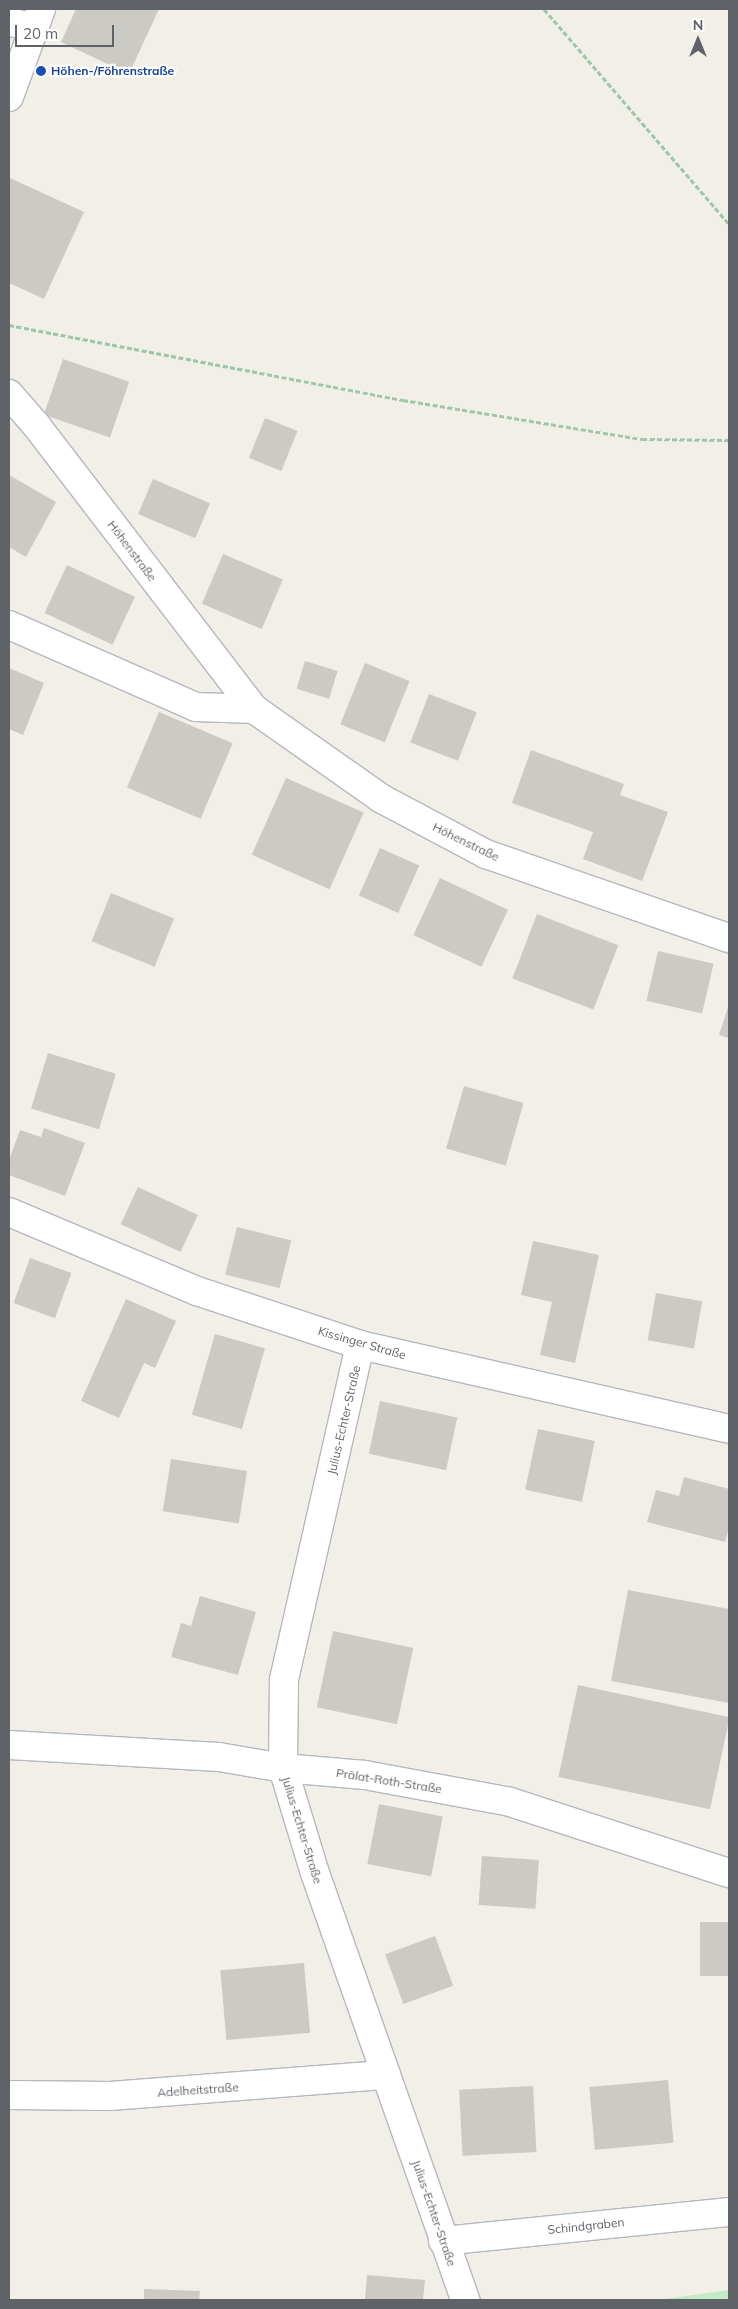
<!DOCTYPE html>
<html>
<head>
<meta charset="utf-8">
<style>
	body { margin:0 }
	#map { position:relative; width:738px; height:2309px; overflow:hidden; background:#f1efe8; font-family:Mulish,sans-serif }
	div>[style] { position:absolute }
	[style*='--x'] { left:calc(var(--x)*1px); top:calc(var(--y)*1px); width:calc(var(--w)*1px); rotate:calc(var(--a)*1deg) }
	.green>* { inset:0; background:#c5e8c5 }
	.building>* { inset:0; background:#cccac5; transform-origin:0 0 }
	.path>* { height:3px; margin-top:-1.5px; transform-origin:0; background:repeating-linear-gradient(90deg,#9cc7a9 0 5px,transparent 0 7.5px) }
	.roads { filter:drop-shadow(1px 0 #b5b8bc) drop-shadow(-1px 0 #b5b8bc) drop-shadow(0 1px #b5b8bc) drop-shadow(0 -1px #b5b8bc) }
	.street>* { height:28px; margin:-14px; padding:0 14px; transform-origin:14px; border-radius:14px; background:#fff }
	.secondary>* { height:28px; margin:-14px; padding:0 14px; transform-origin:14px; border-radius:14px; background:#fff }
	.dots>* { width:14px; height:14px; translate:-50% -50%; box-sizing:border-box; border:2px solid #fff; border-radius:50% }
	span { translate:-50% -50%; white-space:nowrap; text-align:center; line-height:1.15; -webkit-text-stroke:4.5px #fff; paint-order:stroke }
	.transit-label { font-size:12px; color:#164399; font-weight:700 }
	.left { translate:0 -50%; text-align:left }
	.street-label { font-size:12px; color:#5f6368 }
	.frame { position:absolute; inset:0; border:10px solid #5f6368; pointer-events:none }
	.north { position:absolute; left:673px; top:15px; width:50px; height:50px; -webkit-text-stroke:4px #fff; paint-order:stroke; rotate:0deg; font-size:14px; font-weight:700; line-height:20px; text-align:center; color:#5f6368 }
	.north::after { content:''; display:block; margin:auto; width:18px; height:22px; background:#5f6368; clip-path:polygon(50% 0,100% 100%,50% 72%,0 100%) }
	.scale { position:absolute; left:15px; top:25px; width:99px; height:22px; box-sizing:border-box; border:2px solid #5f6368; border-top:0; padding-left:6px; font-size:15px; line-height:18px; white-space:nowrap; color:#5f6368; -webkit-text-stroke:4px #fff; paint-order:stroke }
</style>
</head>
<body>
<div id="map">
	<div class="green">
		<div style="clip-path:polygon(729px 2290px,729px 2300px,658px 2300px)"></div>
	</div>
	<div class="building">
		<div style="clip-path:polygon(76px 9px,159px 9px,129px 74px,61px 42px)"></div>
		<div style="clip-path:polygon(10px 178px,84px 212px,44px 299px,9px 283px)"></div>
		<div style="left:63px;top:359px;width:70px;height:59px;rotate:19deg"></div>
		<div style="left:265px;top:418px;width:35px;height:43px;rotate:22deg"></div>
		<div style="clip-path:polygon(9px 475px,56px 502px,26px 557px,9px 547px)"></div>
		<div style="left:153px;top:479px;width:62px;height:38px;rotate:23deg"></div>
		<div style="left:223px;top:554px;width:65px;height:54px;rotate:23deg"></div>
		<div style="left:67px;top:565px;width:75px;height:53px;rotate:25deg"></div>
		<div style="left:305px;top:661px;width:34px;height:29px;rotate:17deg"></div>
		<div style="left:365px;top:663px;width:48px;height:66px;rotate:22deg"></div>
		<div style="clip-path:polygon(9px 668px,44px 683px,23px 735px,9px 729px)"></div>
		<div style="left:429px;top:694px;width:51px;height:52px;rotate:21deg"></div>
		<div style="left:159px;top:712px;width:80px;height:82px;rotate:23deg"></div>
		<div style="clip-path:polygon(531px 750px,624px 784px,620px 795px,668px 812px,642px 881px,583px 859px,593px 832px,512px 803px)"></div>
		<div style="left:286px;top:778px;width:85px;height:84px;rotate:24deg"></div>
		<div style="left:380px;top:848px;width:43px;height:52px;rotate:24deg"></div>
		<div style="left:440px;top:878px;width:75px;height:63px;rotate:25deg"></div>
		<div style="left:111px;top:893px;width:68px;height:52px;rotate:22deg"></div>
		<div style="left:537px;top:914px;width:87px;height:69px;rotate:21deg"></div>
		<div style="left:658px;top:951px;width:57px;height:51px;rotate:13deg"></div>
		<div style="clip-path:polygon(729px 1004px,729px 1038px,719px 1035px)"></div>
		<div style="left:48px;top:1053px;width:71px;height:58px;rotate:17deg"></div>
		<div style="left:464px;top:1086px;width:62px;height:65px;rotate:16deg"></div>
		<div style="clip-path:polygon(44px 1128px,85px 1143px,65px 1196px,9px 1175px,9px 1160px,20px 1130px,41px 1137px)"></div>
		<div style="left:138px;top:1187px;width:66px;height:41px;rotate:25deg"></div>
		<div style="left:237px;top:1227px;width:56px;height:49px;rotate:14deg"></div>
		<div style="clip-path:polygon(533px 1241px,599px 1255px,575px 1363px,540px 1355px,552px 1302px,521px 1295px)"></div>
		<div style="left:30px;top:1258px;width:44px;height:48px;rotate:20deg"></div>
		<div style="left:656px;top:1293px;width:47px;height:48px;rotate:10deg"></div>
		<div style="clip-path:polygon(126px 1299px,176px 1321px,155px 1368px,144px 1363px,119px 1418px,81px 1401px)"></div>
		<div style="left:215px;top:1334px;width:52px;height:84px;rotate:16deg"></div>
		<div style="left:380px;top:1401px;width:79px;height:54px;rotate:12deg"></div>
		<div style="left:538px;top:1429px;width:58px;height:62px;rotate:12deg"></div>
		<div style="left:171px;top:1459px;width:77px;height:53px;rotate:9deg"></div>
		<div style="clip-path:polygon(684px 1477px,729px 1489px,729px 1528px,725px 1542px,647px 1522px,656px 1490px,679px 1496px)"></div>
		<div style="clip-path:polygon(628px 1590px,729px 1609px,729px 1703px,611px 1681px)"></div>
		<div style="clip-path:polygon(200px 1596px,256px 1612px,238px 1675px,171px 1657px,181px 1623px,191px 1626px)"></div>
		<div style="left:333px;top:1631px;width:82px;height:78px;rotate:12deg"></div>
		<div style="left:578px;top:1685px;width:155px;height:94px;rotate:12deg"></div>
		<div style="left:379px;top:1804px;width:65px;height:61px;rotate:11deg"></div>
		<div style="left:482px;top:1856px;width:57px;height:49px;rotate:4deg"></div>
		<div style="left:700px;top:1922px;width:29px;height:54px"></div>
		<div style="left:435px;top:1936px;width:53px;height:53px;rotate:70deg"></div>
		<div style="left:304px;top:1963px;width:70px;height:84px;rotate:85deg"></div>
		<div style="left:668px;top:2080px;width:63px;height:79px;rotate:85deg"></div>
		<div style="left:533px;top:2086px;width:66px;height:74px;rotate:87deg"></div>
		<div style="clip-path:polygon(367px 2275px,425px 2280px,423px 2300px,365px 2300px)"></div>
		<div style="clip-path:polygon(144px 2289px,200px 2291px,199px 2300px,144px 2300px)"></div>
	</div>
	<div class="path">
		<div style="--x:544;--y:9;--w:284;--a:49.3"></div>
		<div style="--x:9;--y:325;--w:401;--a:10.8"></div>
		<div style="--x:403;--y:400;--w:242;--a:9.3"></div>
		<div style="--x:642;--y:439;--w:87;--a:0.7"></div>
	</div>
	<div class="roads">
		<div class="street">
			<div style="--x:9;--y:21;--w:26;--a:18"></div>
			<div style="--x:9;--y:97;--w:94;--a:-70"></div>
			<div style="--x:9;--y:394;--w:41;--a:48.9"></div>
			<div style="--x:36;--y:425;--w:358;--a:52.5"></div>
			<div style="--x:254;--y:709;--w:156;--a:35.1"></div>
			<div style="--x:382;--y:799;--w:118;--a:27.9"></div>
			<div style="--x:486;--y:854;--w:257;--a:19.1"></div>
			<div style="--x:9;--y:625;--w:204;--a:23.7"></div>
			<div style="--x:196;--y:707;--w:58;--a:2"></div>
			<div style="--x:360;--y:1345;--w:344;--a:102.8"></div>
			<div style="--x:284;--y:1680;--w:88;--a:90.7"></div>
			<div style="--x:283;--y:1768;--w:110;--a:73.1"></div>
			<div style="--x:315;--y:1873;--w:453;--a:70.6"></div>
			<div style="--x:9;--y:1745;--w:210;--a:3.3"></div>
			<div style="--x:219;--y:1757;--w:65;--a:9.8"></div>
			<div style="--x:283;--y:1768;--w:82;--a:4.9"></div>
			<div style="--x:365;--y:1775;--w:147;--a:10.5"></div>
			<div style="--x:510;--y:1802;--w:230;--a:18"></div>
			<div style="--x:9;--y:2095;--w:101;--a:0.6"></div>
			<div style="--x:110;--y:2096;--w:277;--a:-4.4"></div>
			<div style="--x:443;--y:2241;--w:287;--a:-5.8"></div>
		</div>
		<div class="secondary">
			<div style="--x:9;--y:1212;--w:204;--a:22.8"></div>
			<div style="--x:197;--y:1291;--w:172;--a:18.3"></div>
			<div style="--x:360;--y:1345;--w:378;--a:12.8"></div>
		</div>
	</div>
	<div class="dots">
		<div style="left:41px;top:71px;background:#1a4fb4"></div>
	</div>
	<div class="transit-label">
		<span class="left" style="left:51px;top:71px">Höhen-/Föhrenstraße</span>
	</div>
	<div class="street-label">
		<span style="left:132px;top:551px;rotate:53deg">Höhenstraße</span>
		<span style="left:466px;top:842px;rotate:26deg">Höhenstraße</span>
		<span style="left:362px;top:1343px;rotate:16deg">Kissinger Straße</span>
		<span style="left:344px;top:1420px;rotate:-77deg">Julius-Echter-Straße</span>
		<span style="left:389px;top:1781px;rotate:9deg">Prälat-Roth-Straße</span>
		<span style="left:302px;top:1830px;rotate:73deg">Julius-Echter-Straße</span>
		<span style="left:198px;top:2090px;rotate:-4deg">Adelheitstraße</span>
		<span style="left:434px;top:2213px;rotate:71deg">Julius-Echter-Straße</span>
		<span style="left:586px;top:2226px;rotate:-6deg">Schindgraben</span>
	</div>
	<div class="frame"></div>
	<div class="north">N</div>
	<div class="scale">20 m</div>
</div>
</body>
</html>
